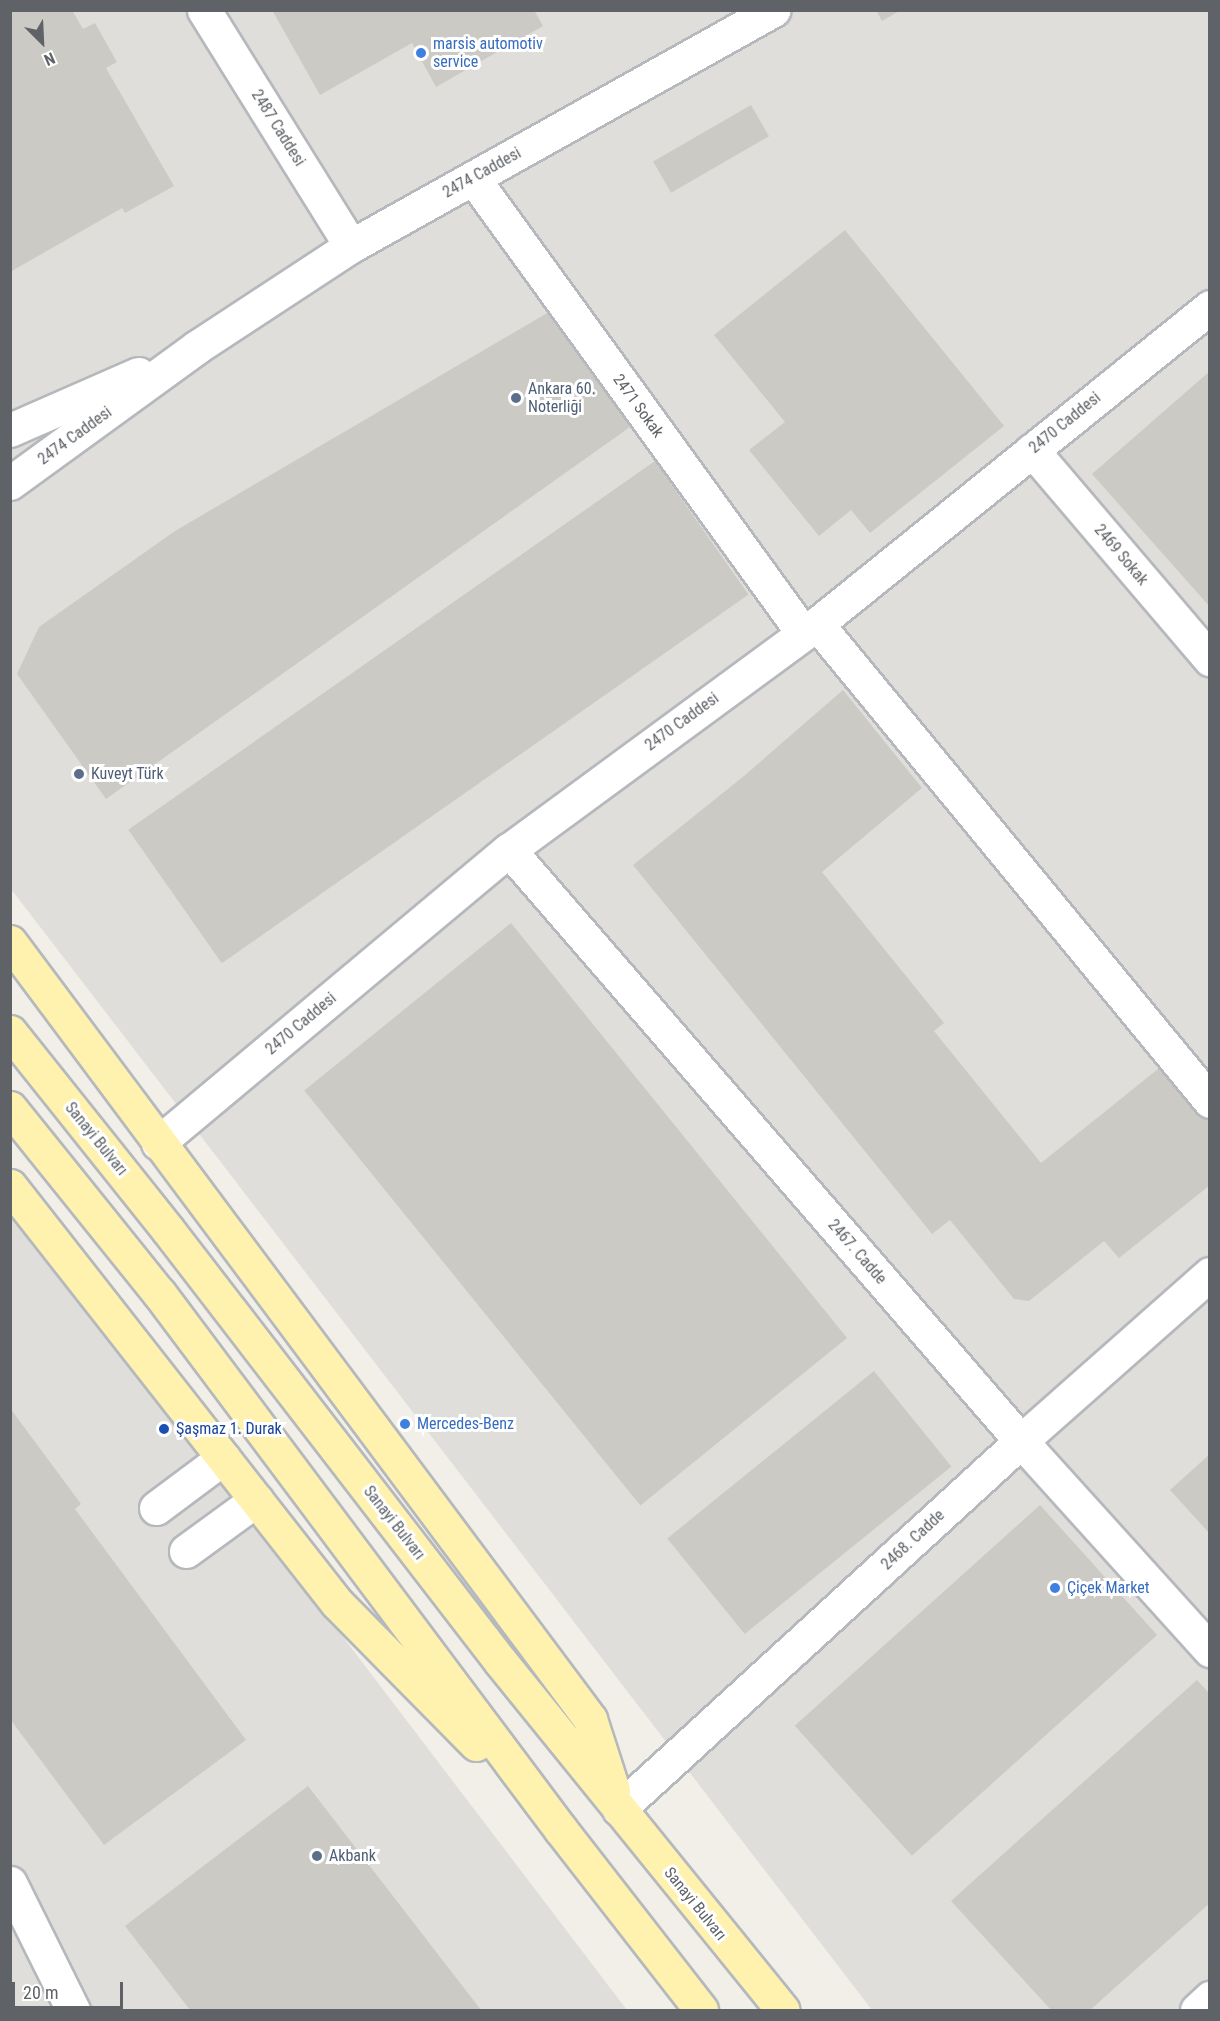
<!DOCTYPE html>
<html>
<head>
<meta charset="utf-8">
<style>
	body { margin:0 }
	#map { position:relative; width:1220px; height:2021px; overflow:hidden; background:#f1efe8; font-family:"Roboto Condensed",sans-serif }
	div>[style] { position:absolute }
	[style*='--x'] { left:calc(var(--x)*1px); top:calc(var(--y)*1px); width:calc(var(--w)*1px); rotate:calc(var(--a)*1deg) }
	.industrial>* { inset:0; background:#e0deda }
	.building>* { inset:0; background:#cccac5; transform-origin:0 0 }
	.roads { filter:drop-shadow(2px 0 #b5b8bc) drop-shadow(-2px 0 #b5b8bc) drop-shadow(0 2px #b5b8bc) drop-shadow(0 -2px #b5b8bc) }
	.minor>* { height:33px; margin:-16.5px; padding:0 16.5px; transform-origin:16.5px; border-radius:16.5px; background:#fff }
	.major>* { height:33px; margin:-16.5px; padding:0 16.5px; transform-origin:16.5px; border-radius:16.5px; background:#fff2af }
	.dots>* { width:16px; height:16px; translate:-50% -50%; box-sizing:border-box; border:3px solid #fff; border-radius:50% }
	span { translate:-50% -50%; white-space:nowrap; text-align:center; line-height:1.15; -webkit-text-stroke:6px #fff; paint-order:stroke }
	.shop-label { font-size:16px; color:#366cbe }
	.left { translate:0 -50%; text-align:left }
	.street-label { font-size:16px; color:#5f6368 }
	.service-label { font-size:16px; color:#4e5e75 }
	.transit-label { font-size:16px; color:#164399 }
	.frame { position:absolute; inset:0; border:12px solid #5f6368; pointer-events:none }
	.north { position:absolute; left:12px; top:12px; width:60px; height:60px; -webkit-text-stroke:4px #fff; paint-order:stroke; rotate:156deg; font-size:16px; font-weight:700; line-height:24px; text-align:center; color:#5f6368 }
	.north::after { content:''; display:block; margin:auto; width:21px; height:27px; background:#5f6368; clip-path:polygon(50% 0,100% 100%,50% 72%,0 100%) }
	.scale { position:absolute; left:12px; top:1982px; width:111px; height:27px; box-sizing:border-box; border:3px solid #5f6368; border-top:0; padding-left:8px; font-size:18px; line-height:21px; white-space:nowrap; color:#5f6368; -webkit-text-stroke:4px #fff; paint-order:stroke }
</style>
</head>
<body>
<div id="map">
	<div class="industrial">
		<div style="clip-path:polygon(11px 11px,1209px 11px,1209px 2010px,872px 2010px,11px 889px)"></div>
		<div style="clip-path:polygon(11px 1201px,627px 2010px,11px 2010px)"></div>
	</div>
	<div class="building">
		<div style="clip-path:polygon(10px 10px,72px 10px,83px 29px,95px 23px,117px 62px,106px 68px,174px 186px,125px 213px,122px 208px,10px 272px)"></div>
		<div style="clip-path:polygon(272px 10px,534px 10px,543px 26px,436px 87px,412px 43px,320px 95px)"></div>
		<div style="clip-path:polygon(876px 10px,901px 10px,882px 21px)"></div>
		<div style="left:751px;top:105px;width:36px;height:113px;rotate:60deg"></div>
		<div style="clip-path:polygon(845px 230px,1004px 426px,870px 533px,851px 510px,819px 536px,749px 450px,785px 422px,714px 335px)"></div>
		<div style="clip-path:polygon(549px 312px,630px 427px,106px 799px,17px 674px,39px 627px,175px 531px)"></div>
		<div style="clip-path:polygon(1210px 371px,1210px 607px,1092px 474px)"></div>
		<div style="left:655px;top:461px;width:163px;height:643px;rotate:55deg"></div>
		<div style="clip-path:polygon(843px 690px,922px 788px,822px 872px,944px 1023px,934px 1031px,1041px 1163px,1163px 1065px,1210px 1123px,1210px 1185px,1119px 1258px,1104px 1241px,1029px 1301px,1014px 1299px,950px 1220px,932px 1234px,633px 865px,744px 776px)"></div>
		<div style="left:511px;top:923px;width:534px;height:266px;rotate:51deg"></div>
		<div style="left:874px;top:1371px;width:123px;height:266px;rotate:51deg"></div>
		<div style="clip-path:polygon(10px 1408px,81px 1504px,75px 1509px,246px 1740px,104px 1845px,10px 1719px)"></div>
		<div style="clip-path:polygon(1210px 1454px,1210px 1534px,1170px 1490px)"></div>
		<div style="left:1040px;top:1505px;width:175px;height:330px;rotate:48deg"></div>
		<div style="clip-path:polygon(1197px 1680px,1210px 1694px,1210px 1903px,1090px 2010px,1051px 2010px,951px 1901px)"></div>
		<div style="clip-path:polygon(308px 1786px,481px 2010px,190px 2010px,125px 1926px)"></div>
	</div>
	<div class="roads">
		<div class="minor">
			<div style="--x:204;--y:10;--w:278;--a:58.1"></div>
			<div style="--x:473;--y:178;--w:562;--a:54.05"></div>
			<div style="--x:10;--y:430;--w:140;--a:-23.6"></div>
			<div style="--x:1032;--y:450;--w:275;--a:49.6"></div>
			<div style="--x:10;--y:483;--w:231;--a:-36"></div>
			<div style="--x:197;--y:347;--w:184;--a:-33.3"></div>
			<div style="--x:351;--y:246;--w:484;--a:-29.2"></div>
			<div style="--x:817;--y:624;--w:618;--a:50.51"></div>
			<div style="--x:509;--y:850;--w:782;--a:49.1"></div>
			<div style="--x:1021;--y:1441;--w:282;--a:47.9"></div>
			<div style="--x:158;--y:1143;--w:457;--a:-39.9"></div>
			<div style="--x:509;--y:850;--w:382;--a:-36.3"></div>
			<div style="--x:817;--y:624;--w:505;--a:-38.89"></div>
			<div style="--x:156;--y:1508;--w:84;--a:-36.7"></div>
			<div style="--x:186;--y:1551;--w:87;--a:-36.1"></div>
			<div style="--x:619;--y:1809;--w:545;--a:-42.47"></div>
			<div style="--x:1021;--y:1441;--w:252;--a:-41.5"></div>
			<div style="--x:10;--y:1883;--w:142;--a:63.6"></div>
			<div style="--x:1197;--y:2010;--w:18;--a:-43"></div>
		</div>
		<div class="major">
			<div style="--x:10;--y:942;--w:970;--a:53.26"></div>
			<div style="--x:590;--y:1719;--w:75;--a:72.1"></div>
			<div style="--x:10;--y:1032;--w:253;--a:51.4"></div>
			<div style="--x:168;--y:1230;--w:544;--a:52.39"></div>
			<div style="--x:500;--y:1661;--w:449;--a:51"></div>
			<div style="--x:10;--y:1108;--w:238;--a:51.2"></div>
			<div style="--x:159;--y:1293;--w:671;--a:53.18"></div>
			<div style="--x:561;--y:1830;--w:228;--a:52.1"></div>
			<div style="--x:10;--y:1186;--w:530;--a:51.9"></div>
			<div style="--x:337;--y:1603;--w:198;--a:45.4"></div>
		</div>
	</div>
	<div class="dots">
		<div style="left:421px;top:53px;background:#3f7fe0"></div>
		<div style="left:516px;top:398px;background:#5c6f8a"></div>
		<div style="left:79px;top:774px;background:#5c6f8a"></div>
		<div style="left:405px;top:1424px;background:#3f7fe0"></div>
		<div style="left:164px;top:1429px;background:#1a4fb4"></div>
		<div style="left:1055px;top:1588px;background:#3f7fe0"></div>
		<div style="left:317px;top:1856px;background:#5c6f8a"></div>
	</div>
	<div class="shop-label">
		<span class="left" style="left:433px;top:53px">marsis automotiv<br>service</span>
		<span class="left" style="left:417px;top:1424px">Mercedes-Benz</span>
		<span class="left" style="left:1067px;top:1588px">Çiçek Market</span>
	</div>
	<div class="street-label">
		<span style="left:278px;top:128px;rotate:58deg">2487 Caddesi</span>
		<span style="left:482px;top:173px;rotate:-29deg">2474 Caddesi</span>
		<span style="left:638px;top:406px;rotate:54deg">2471 Sokak</span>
		<span style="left:1065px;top:423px;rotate:-39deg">2470 Caddesi</span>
		<span style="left:75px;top:436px;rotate:-36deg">2474 Caddesi</span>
		<span style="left:1121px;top:555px;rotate:50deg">2469 Sokak</span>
		<span style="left:682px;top:722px;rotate:-36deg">2470 Caddesi</span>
		<span style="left:301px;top:1024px;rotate:-40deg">2470 Caddesi</span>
		<span style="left:96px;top:1139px;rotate:51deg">Sanayi Bulvarı</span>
		<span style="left:857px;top:1252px;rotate:49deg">2467. Cadde</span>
		<span style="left:394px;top:1523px;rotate:52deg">Sanayi Bulvarı</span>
		<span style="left:913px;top:1540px;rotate:-43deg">2468. Cadde</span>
		<span style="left:695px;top:1904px;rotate:51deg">Sanayi Bulvarı</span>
	</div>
	<div class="service-label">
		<span class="left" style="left:528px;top:398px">Ankara 60.<br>Noterliği</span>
		<span class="left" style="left:91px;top:774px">Kuveyt Türk</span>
		<span class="left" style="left:329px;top:1856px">Akbank</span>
	</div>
	<div class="transit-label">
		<span class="left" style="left:176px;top:1429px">Şaşmaz 1. Durak</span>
	</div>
	<div class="frame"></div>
	<div class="north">N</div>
	<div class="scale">20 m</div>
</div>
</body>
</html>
